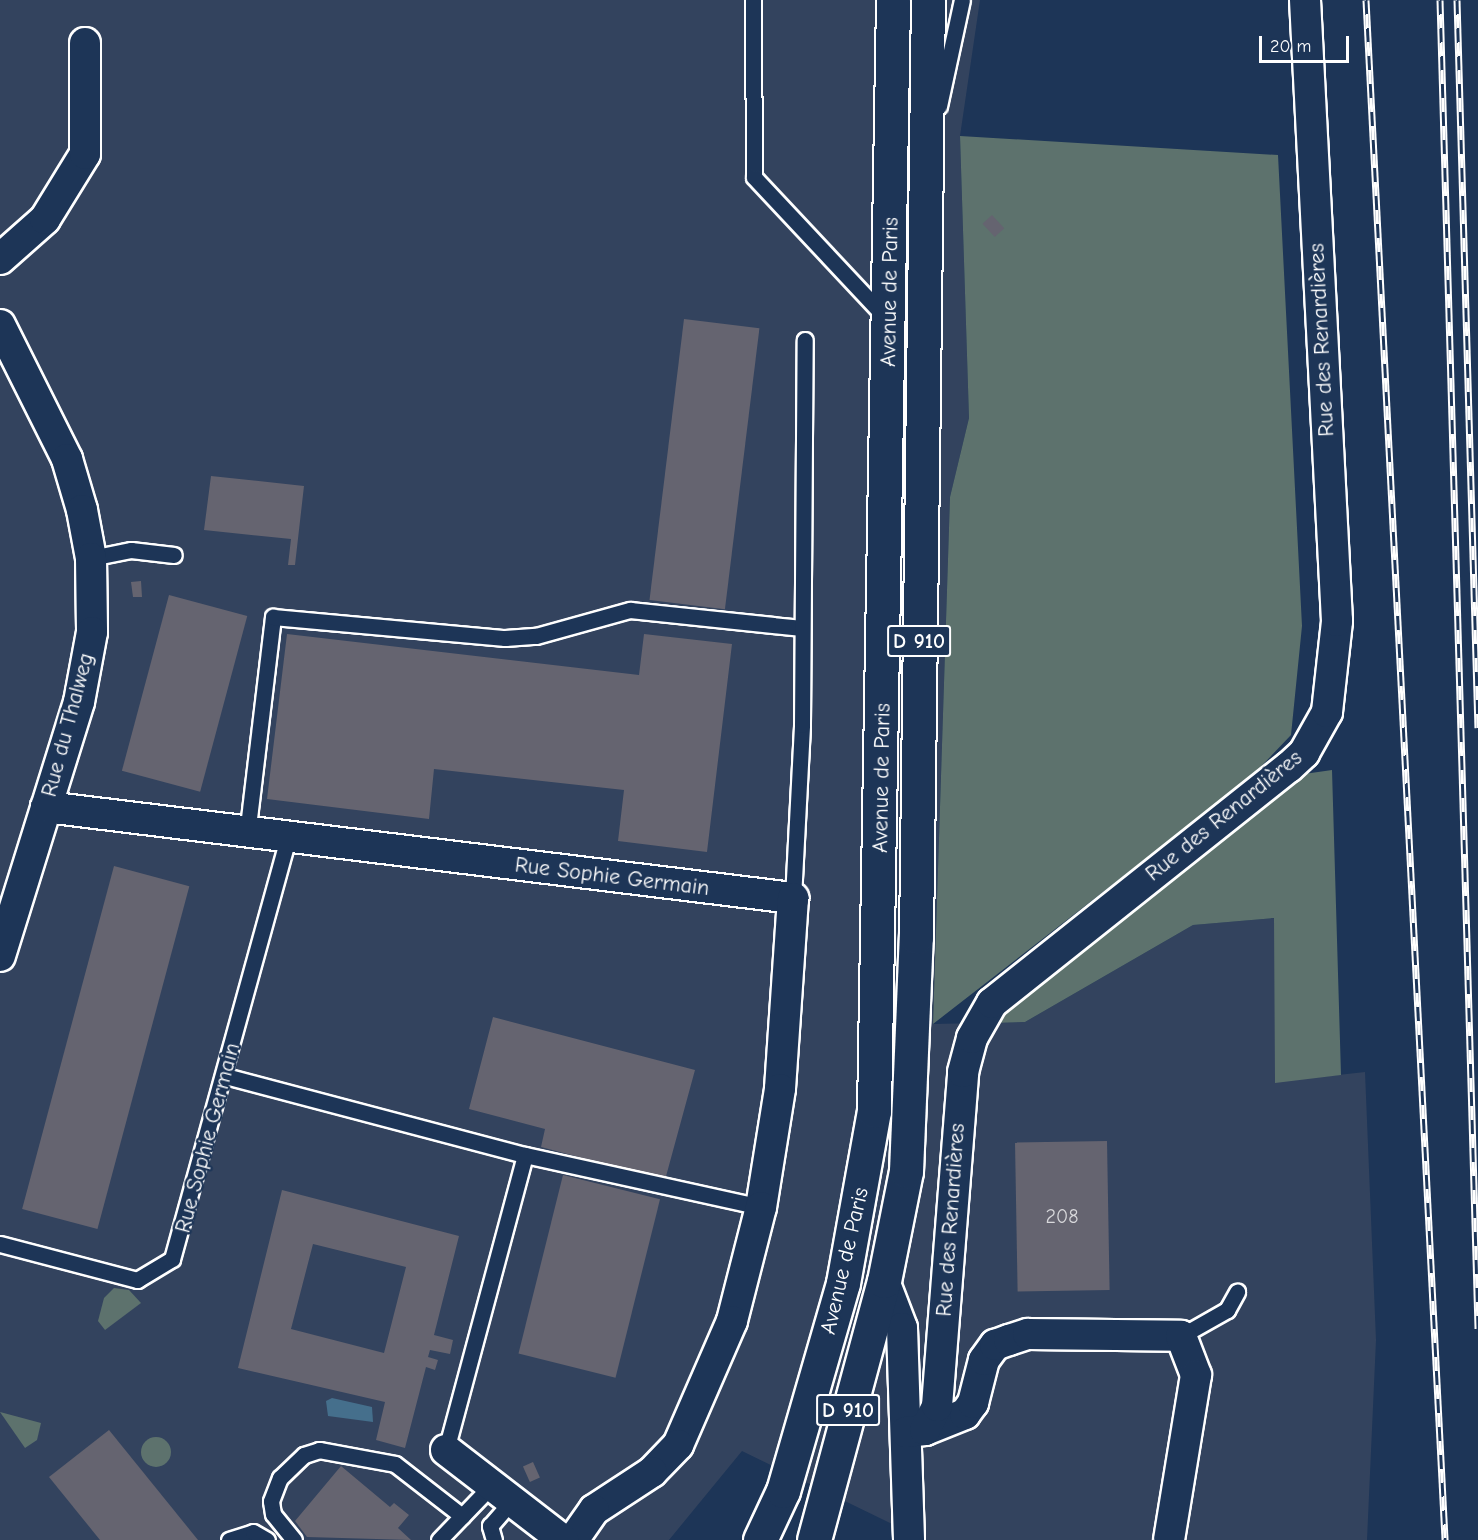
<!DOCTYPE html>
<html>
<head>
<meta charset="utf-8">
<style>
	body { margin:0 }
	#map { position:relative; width:1478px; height:1540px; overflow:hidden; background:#1d3557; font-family:"Comic Neue",sans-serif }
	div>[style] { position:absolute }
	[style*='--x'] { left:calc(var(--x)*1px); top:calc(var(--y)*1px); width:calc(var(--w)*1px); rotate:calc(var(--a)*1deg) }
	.built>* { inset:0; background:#33435e }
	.green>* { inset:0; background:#5d726d }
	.round { border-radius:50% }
	.water>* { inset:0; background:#456f8c }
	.building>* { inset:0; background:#656470; transform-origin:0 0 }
	.roads { filter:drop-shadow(2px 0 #fff) drop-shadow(-2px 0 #fff) drop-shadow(0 2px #fff) drop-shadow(0 -2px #fff) }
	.service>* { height:15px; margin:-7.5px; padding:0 7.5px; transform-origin:7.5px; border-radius:7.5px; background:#1d3557 }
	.minor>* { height:30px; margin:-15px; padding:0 15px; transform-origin:15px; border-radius:15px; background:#1d3557 }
	.primary>* { height:33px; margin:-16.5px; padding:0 16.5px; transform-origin:16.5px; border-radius:16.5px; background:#1d3557 }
	.rail>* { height:7px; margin-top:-3.5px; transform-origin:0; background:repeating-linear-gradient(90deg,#1d3557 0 14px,#fff 0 28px); box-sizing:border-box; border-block:2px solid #fff }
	span { translate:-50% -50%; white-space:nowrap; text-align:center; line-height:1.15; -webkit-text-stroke:5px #1d3557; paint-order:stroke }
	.number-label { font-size:20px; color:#d8d8db }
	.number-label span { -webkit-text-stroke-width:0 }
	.shield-label span { padding:2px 4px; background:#1d3557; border:2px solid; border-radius:4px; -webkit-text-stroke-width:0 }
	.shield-label { font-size:21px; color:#fff; font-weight:700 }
	.street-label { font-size:22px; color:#fff }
	.scale { position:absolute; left:1259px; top:36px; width:90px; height:27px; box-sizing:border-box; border:3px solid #fff; border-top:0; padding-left:8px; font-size:18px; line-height:21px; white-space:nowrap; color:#fff; -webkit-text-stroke:4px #1d3557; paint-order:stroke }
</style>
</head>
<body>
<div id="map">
	<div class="built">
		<div style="clip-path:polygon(0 0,980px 0,960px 136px,969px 418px,950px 497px,933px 1024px,1025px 1022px,1193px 925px,1275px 918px,1275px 1082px,1365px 1072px,1376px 1340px,1367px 1540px,925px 1540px,742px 1451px,669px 1540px,0 1540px)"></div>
	</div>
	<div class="green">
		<div style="clip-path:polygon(960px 136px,1278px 155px,1302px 626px,1291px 735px,1251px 777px,933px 1024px,950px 497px,969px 418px)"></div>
		<div style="clip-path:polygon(1332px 770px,1341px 1075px,1275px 1083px,1274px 918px,1193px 925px,1025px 1022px,993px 1023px,1014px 996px,1304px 774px)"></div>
		<div style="clip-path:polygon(114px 1288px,129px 1290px,141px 1303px,105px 1330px,98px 1321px,104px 1298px)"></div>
		<div style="clip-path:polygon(0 1412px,41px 1423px,37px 1440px,25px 1448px)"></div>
		<div class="round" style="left:141px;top:1437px;width:30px;height:30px"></div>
	</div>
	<div class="water">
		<div style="clip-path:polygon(332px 1398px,372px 1407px,373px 1422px,328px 1416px,326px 1401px)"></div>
	</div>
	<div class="building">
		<div style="left:992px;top:215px;width:18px;height:13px;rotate:47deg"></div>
		<div style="left:684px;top:319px;width:76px;height:283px;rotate:7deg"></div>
		<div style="clip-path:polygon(211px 476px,304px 486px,295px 565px,288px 565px,291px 539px,204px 530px)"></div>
		<div style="clip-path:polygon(141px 581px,142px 597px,133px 597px,131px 582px)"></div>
		<div style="left:169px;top:595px;width:81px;height:182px;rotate:15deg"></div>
		<div style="clip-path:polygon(287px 634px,639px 675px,644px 634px,732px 644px,707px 852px,618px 841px,624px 790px,434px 769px,429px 819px,267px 799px)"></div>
		<div style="left:114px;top:866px;width:78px;height:355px;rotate:15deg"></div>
		<div style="clip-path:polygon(493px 1017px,695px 1070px,665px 1180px,541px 1147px,545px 1129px,469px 1109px)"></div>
		<div style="left:1107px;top:1141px;width:149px;height:92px;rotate:89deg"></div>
		<div style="left:563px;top:1175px;width:100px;height:184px;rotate:14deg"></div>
		<div style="clip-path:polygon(evenodd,282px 1190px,459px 1236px,434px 1335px,453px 1340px,450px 1354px,430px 1350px,428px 1357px,438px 1360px,435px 1370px,426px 1367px,405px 1448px,376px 1440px,385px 1402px,238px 1368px,282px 1190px,313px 1244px,406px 1267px,384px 1353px,291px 1329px,313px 1244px)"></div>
		<div style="clip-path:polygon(109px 1430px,198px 1540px,100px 1540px,49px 1477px)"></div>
		<div style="left:533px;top:1462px;width:17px;height:11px;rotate:66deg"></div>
		<div style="clip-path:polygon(341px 1466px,390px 1507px,394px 1503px,409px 1515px,398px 1528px,411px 1540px,307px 1537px,295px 1521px)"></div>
	</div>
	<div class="roads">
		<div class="service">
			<div style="--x:753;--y:0;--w:177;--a:89.7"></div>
			<div style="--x:754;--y:177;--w:192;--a:46.9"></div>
			<div style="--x:939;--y:106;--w:108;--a:-77.8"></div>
			<div style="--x:91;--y:558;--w:41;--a:-11.3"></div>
			<div style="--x:131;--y:550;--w:43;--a:6.6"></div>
			<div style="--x:247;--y:835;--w:220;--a:-83.2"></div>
			<div style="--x:273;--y:617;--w:233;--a:5.2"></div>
			<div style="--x:505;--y:638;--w:31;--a:-4"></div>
			<div style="--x:536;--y:636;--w:98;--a:-15.5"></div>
			<div style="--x:630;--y:610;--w:173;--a:6"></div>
			<div style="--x:793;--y:898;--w:173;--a:-87"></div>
			<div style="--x:802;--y:725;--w:385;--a:-89.6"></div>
			<div style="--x:225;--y:1076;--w:310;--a:14.8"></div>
			<div style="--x:525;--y:1155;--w:242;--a:12.4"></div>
			<div style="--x:0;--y:1244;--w:142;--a:14.7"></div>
			<div style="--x:137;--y:1280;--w:41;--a:-31"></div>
			<div style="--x:172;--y:1259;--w:436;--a:-74.6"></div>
			<div style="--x:1181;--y:1336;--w:53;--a:-29.5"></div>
			<div style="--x:1227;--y:1310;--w:21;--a:-61"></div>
			<div style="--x:446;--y:1450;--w:305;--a:-75"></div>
			<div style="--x:229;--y:1540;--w:25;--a:-18"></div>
			<div style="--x:253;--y:1532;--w:16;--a:30"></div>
			<div style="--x:294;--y:1540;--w:33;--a:-129"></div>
			<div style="--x:273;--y:1514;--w:13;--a:-99"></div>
			<div style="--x:271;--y:1501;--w:25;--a:-69"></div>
			<div style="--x:280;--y:1478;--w:33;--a:-44"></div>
			<div style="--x:304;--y:1455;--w:16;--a:-18"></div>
			<div style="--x:319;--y:1450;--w:77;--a:10.4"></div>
			<div style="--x:395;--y:1464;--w:85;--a:37.8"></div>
			<div style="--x:439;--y:1540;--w:75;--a:-46.1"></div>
			<div style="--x:494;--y:1540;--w:15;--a:-106"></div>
			<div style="--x:490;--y:1526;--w:32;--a:-49"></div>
		</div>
		<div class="minor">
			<div style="--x:0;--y:259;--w:60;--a:-41.6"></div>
			<div style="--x:45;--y:219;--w:76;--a:-58.4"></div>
			<div style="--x:85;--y:154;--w:111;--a:-90"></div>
			<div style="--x:0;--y:325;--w:150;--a:63.4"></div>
			<div style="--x:67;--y:459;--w:53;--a:73.6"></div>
			<div style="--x:82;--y:510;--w:49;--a:79.4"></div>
			<div style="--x:91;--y:558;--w:74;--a:89.2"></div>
			<div style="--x:92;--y:632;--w:71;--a:100.5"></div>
			<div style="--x:79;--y:702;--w:266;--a:107.3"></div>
			<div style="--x:46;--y:807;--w:753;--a:6.95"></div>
			<div style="--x:793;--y:898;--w:191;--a:93.9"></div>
			<div style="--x:780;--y:1089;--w:120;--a:99.1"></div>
			<div style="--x:761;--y:1207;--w:118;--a:104.3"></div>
			<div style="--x:732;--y:1321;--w:135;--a:113.5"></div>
			<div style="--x:678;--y:1445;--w:37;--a:134"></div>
			<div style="--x:652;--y:1472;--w:69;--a:146.8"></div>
			<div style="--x:594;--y:1510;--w:37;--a:125"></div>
			<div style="--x:884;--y:1281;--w:50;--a:69"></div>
			<div style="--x:902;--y:1328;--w:212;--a:88.1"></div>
			<div style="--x:925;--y:1430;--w:43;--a:-21.8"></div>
			<div style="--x:965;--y:1414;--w:14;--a:-54"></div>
			<div style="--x:973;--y:1403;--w:44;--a:-75.7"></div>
			<div style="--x:984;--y:1360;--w:19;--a:-54"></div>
			<div style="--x:995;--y:1345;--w:15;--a:-20"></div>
			<div style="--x:1009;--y:1340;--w:20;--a:-18"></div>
			<div style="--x:1028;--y:1334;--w:153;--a:0.7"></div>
			<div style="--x:1181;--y:1336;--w:42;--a:69"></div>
			<div style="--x:1196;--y:1375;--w:167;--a:99.3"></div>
			<div style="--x:906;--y:1432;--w:19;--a:-6"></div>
			<div style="--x:925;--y:1430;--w:27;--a:-63"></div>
			<div style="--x:937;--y:1406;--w:335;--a:-85.5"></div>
			<div style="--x:963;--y:1072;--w:35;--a:-75"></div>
			<div style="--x:972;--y:1038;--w:40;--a:-60.3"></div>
			<div style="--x:992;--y:1003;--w:379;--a:-38.5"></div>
			<div style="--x:1289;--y:767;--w:21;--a:-43"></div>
			<div style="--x:1304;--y:753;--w:47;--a:-60.7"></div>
			<div style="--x:1327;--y:712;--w:92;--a:-83.7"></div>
			<div style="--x:1337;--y:621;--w:622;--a:-92.95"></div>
			<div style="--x:446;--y:1450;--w:148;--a:37.6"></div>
		</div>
		<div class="primary">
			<div style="--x:760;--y:1540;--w:54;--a:-64.9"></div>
			<div style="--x:783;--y:1491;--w:216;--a:-73.9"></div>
			<div style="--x:843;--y:1283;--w:175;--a:-79.8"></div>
			<div style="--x:874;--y:1111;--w:1111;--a:-89.02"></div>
			<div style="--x:814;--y:1540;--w:268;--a:-74.9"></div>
			<div style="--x:884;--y:1281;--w:112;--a:-78.7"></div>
			<div style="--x:906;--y:1171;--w:234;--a:-87.6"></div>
			<div style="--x:916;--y:937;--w:937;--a:-89.27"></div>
		</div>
	</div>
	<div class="rail">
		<div style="--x:1366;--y:0;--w:1542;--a:87.06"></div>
		<div style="--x:1440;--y:0;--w:1329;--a:88.36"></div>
		<div style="--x:1457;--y:0;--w:728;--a:88.35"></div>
	</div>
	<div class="number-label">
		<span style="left:1062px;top:1216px">208</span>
	</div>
	<div class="shield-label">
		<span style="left:919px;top:641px">D 910</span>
		<span style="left:848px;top:1410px">D 910</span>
	</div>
	<div class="street-label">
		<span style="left:890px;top:292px;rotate:-89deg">Avenue de Paris</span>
		<span style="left:1322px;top:340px;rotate:-93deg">Rue des Renardières</span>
		<span style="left:68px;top:725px;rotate:-75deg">Rue du Thalweg</span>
		<span style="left:882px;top:778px;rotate:-89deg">Avenue de Paris</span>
		<span style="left:1224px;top:816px;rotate:-39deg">Rue des Renardières</span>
		<span style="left:612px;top:877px;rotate:7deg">Rue Sophie Germain</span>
		<span style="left:208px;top:1138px;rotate:-75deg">Rue Sophie Germain</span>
		<span style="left:951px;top:1220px;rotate:-86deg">Rue des Renardières</span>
		<span style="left:845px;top:1261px;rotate:-77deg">Avenue de Paris</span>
	</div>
	<div class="scale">20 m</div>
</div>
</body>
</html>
